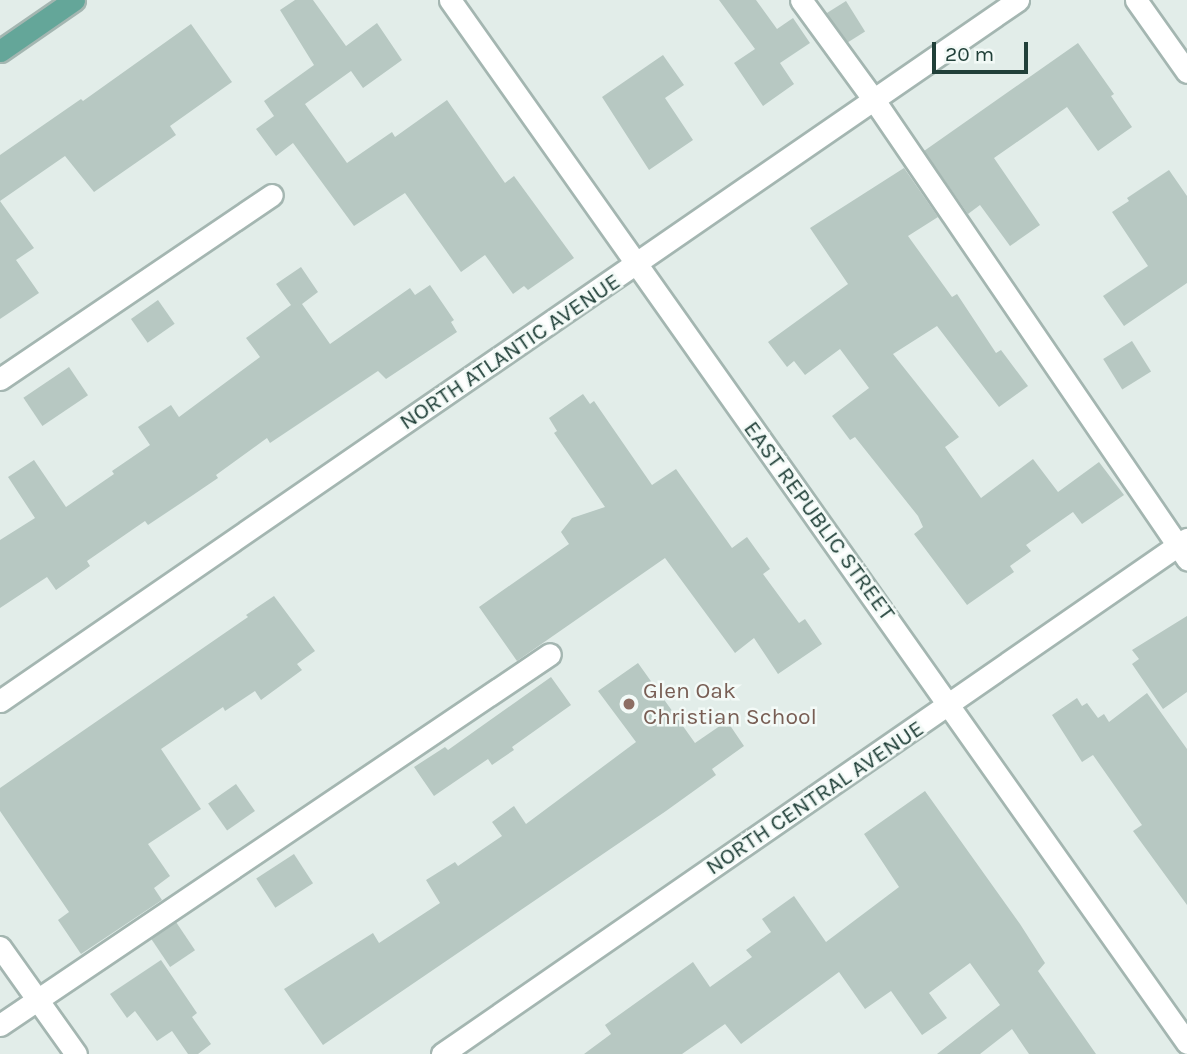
<!DOCTYPE html>
<html>
<head>
<meta charset="utf-8">
<style>
	body { margin:0 }
	#map { position:relative; width:1187px; height:1054px; overflow:hidden; background:#e2ede9; font-family:Karla,sans-serif }
	div>[style] { position:absolute }
	[style*='--x'] { left:calc(var(--x)*1px); top:calc(var(--y)*1px); width:calc(var(--w)*1px); rotate:calc(var(--a)*1deg) }
	.building>* { inset:0; background:#b7c8c2; transform-origin:0 0 }
	.roads { filter:drop-shadow(2px 0 #a4b6b1) drop-shadow(-2px 0 #a4b6b1) drop-shadow(0 2px #a4b6b1) drop-shadow(0 -2px #a4b6b1) }
	.minor>* { height:21px; margin:-10.5px; padding:0 10.5px; transform-origin:10.5px; border-radius:10.5px; background:#fff }
	.major>* { height:21px; margin:-10.5px; padding:0 10.5px; transform-origin:10.5px; border-radius:10.5px; background:#64a699 }
	.dots>* { width:19px; height:19px; translate:-50% -50%; box-sizing:border-box; border:4px solid #f3faf7; border-radius:50% }
	span { translate:-50% -50%; white-space:nowrap; text-align:center; line-height:1.15; -webkit-text-stroke:5px #f3faf7; paint-order:stroke }
	.street-label { font-size:23px; color:#214039 }
	.education-label { font-size:23px; color:#785e54 }
	.left { translate:0 -50%; text-align:left }
	.scale { position:absolute; left:932px; top:42px; width:96px; height:32px; box-sizing:border-box; border:4px solid #214039; border-top:0; padding-left:9px; font-size:21px; line-height:24px; white-space:nowrap; color:#214039; -webkit-text-stroke:5px #f3faf7; paint-order:stroke }
</style>
</head>
<body>
<div id="map">
	<div class="building">
		<div style="clip-path:polygon(295px 0,313px 0,346px 46px,377px 23px,402px 60px,363px 88px,351px 71px,305px 104px,347px 163px,392px 132px,395px 137px,447px 100px,505px 183px,514px 176px,574px 258px,528px 290px,524px 286px,513px 294px,485px 255px,461px 272px,405px 193px,354px 226px,293px 143px,276px 156px,256px 129px,274px 116px,264px 101px,314px 65px,280px 10px)"></div>
		<div style="clip-path:polygon(719px 0,756px 0,777px 29px,793px 18px,810px 43px,780px 63px,794px 84px,763px 106px,734px 63px,755px 49px)"></div>
		<div style="left:846px;top:1px;width:36px;height:23px;rotate:58deg"></div>
		<div style="clip-path:polygon(191px 24px,232px 82px,170px 126px,176px 135px,94px 192px,65px 156px,0 201px,34px 248px,16px 260px,39px 293px,0 319px,0 155px,81px 99px,83px 101px)"></div>
		<div style="clip-path:polygon(1078px 43px,1114px 94px,1111px 96px,1132px 127px,1098px 151px,1067px 107px,994px 158px,1040px 225px,1010px 246px,980px 205px,968px 214px,924px 151px)"></div>
		<div style="clip-path:polygon(663px 55px,684px 85px,665px 98px,693px 140px,649px 170px,602px 97px)"></div>
		<div style="clip-path:polygon(904px 168px,938px 217px,908px 236px,952px 297px,957px 294px,996px 353px,1001px 350px,1028px 386px,999px 407px,937px 326px,893px 354px,959px 437px,945px 447px,981px 498px,1033px 459px,1058px 492px,1099px 462px,1124px 495px,1082px 524px,1073px 512px,1026px 545px,1031px 551px,1010px 566px,1014px 572px,967px 605px,914px 534px,923px 527px,918px 516px,855px 437px,850px 440px,832px 416px,869px 388px,840px 349px,805px 375px,794px 361px,787px 367px,768px 342px,848px 284px,810px 228px)"></div>
		<div style="clip-path:polygon(1169px 170px,1187px 196px,1187px 283px,1124px 326px,1103px 296px,1148px 266px,1112px 212px,1129px 201px,1127px 198px)"></div>
		<div style="clip-path:polygon(301px 267px,318px 292px,302px 304px,330px 344px,410px 288px,415px 295px,430px 285px,454px 320px,451px 322px,457px 332px,386px 379px,378px 371px,270px 443px,267px 438px,216px 475px,218px 478px,193px 495px,148px 525px,145px 521px,87px 561px,90px 566px,56px 590px,47px 577px,0 608px,0 540px,35px 518px,8px 477px,34px 460px,66px 507px,114px 474px,112px 471px,150px 445px,138px 427px,171px 405px,179px 417px,260px 357px,246px 338px,291px 305px,276px 284px)"></div>
		<div style="left:158px;top:300px;width:29px;height:33px;rotate:55deg"></div>
		<div style="left:1132px;top:341px;width:36px;height:34px;rotate:58deg"></div>
		<div style="left:69px;top:367px;width:34px;height:55px;rotate:56deg"></div>
		<div style="clip-path:polygon(583px 394px,590px 404px,594px 401px,652px 485px,676px 469px,732px 548px,747px 537px,770px 569px,763px 574px,799px 623px,805px 619px,822px 644px,778px 674px,754px 638px,735px 653px,665px 558px,517px 661px,479px 607px,569px 544px,561px 532px,572px 518px,605px 507px,554px 433px,557px 431px,549px 418px)"></div>
		<div style="clip-path:polygon(274px 596px,315px 651px,297px 664px,302px 670px,261px 700px,255px 691px,225px 711px,223px 707px,161px 749px,201px 809px,148px 844px,170px 876px,154px 888px,162px 900px,81px 954px,58px 920px,69px 912px,0 811px,0 788px,248px 617px,246px 615px)"></div>
		<div style="clip-path:polygon(1187px 616px,1187px 692px,1163px 709px,1132px 664px,1139px 659px,1132px 650px)"></div>
		<div style="clip-path:polygon(638px 663px,695px 743px,727px 721px,744px 746px,712px 769px,716px 775px,666px 811px,323px 1045px,284px 989px,373px 933px,379px 943px,440px 903px,426px 880px,455px 862px,458px 866px,502px 836px,492px 822px,514px 806px,526px 824px,636px 742px,598px 691px)"></div>
		<div style="clip-path:polygon(551px 677px,571px 705px,512px 747px,514px 750px,492px 765px,488px 759px,434px 796px,414px 767px,445px 747px,448px 750px)"></div>
		<div style="clip-path:polygon(1147px 693px,1187px 749px,1187px 905px,1133px 831px,1142px 825px,1093px 755px,1082px 762px,1052px 715px,1077px 698px,1082px 706px,1087px 703px,1098px 718px,1104px 714px,1109px 722px)"></div>
		<div style="left:236px;top:784px;width:33px;height:34px;rotate:55deg"></div>
		<div style="clip-path:polygon(925px 791px,1020px 924px,1045px 963px,1038px 971px,1096px 1054px,1029px 1054px,1012px 1029px,980px 1054px,937px 1054px,1000px 1005px,970px 963px,929px 993px,947px 1018px,922px 1035px,891px 991px,865px 1009px,839px 972px,741px 1044px,725px 1024px,682px 1054px,584px 1054px,611px 1034px,605px 1025px,693px 962px,710px 987px,752px 957px,746px 950px,771px 932px,762px 919px,794px 896px,826px 942px,899px 887px,864px 834px)"></div>
		<div style="left:294px;top:854px;width:35px;height:45px;rotate:57deg"></div>
		<div style="left:176px;top:922px;width:34px;height:30px;rotate:56deg"></div>
		<div style="clip-path:polygon(161px 960px,197px 1013px,192px 1017px,211px 1044px,198px 1054px,188px 1054px,172px 1031px,157px 1041px,135px 1011px,127px 1018px,110px 994px)"></div>
	</div>
	<div class="roads">
		<div class="minor">
			<div style="--x:450;--y:0;--w:1277;--a:54.75"></div>
			<div style="--x:801;--y:0;--w:124;--a:53.9"></div>
			<div style="--x:874;--y:100;--w:556;--a:55.71"></div>
			<div style="--x:1136;--y:0;--w:88;--a:54.7"></div>
			<div style="--x:0;--y:379;--w:328;--a:-34.1"></div>
			<div style="--x:0;--y:701;--w:1236;--a:-34.55"></div>
			<div style="--x:0;--y:947;--w:131;--a:54.6"></div>
			<div style="--x:0;--y:1025;--w:663;--a:-34"></div>
			<div style="--x:442;--y:1054;--w:906;--a:-34.66"></div>
		</div>
		<div class="major">
			<div style="--x:0;--y:51;--w:90;--a:-34.6"></div>
		</div>
	</div>
	<div class="dots">
		<div style="left:629px;top:704px;background:#8d6e63"></div>
	</div>
	<div class="street-label">
		<span style="left:510px;top:352px;rotate:-34deg">NORTH ATLANTIC AVENUE</span>
		<span style="left:819px;top:521px;rotate:54deg">EAST REPUBLIC STREET</span>
		<span style="left:815px;top:798px;rotate:-34deg">NORTH CENTRAL AVENUE</span>
	</div>
	<div class="education-label">
		<span class="left" style="left:643px;top:704px">Glen Oak<br>Christian School</span>
	</div>
	<div class="scale">20 m</div>
</div>
</body>
</html>
